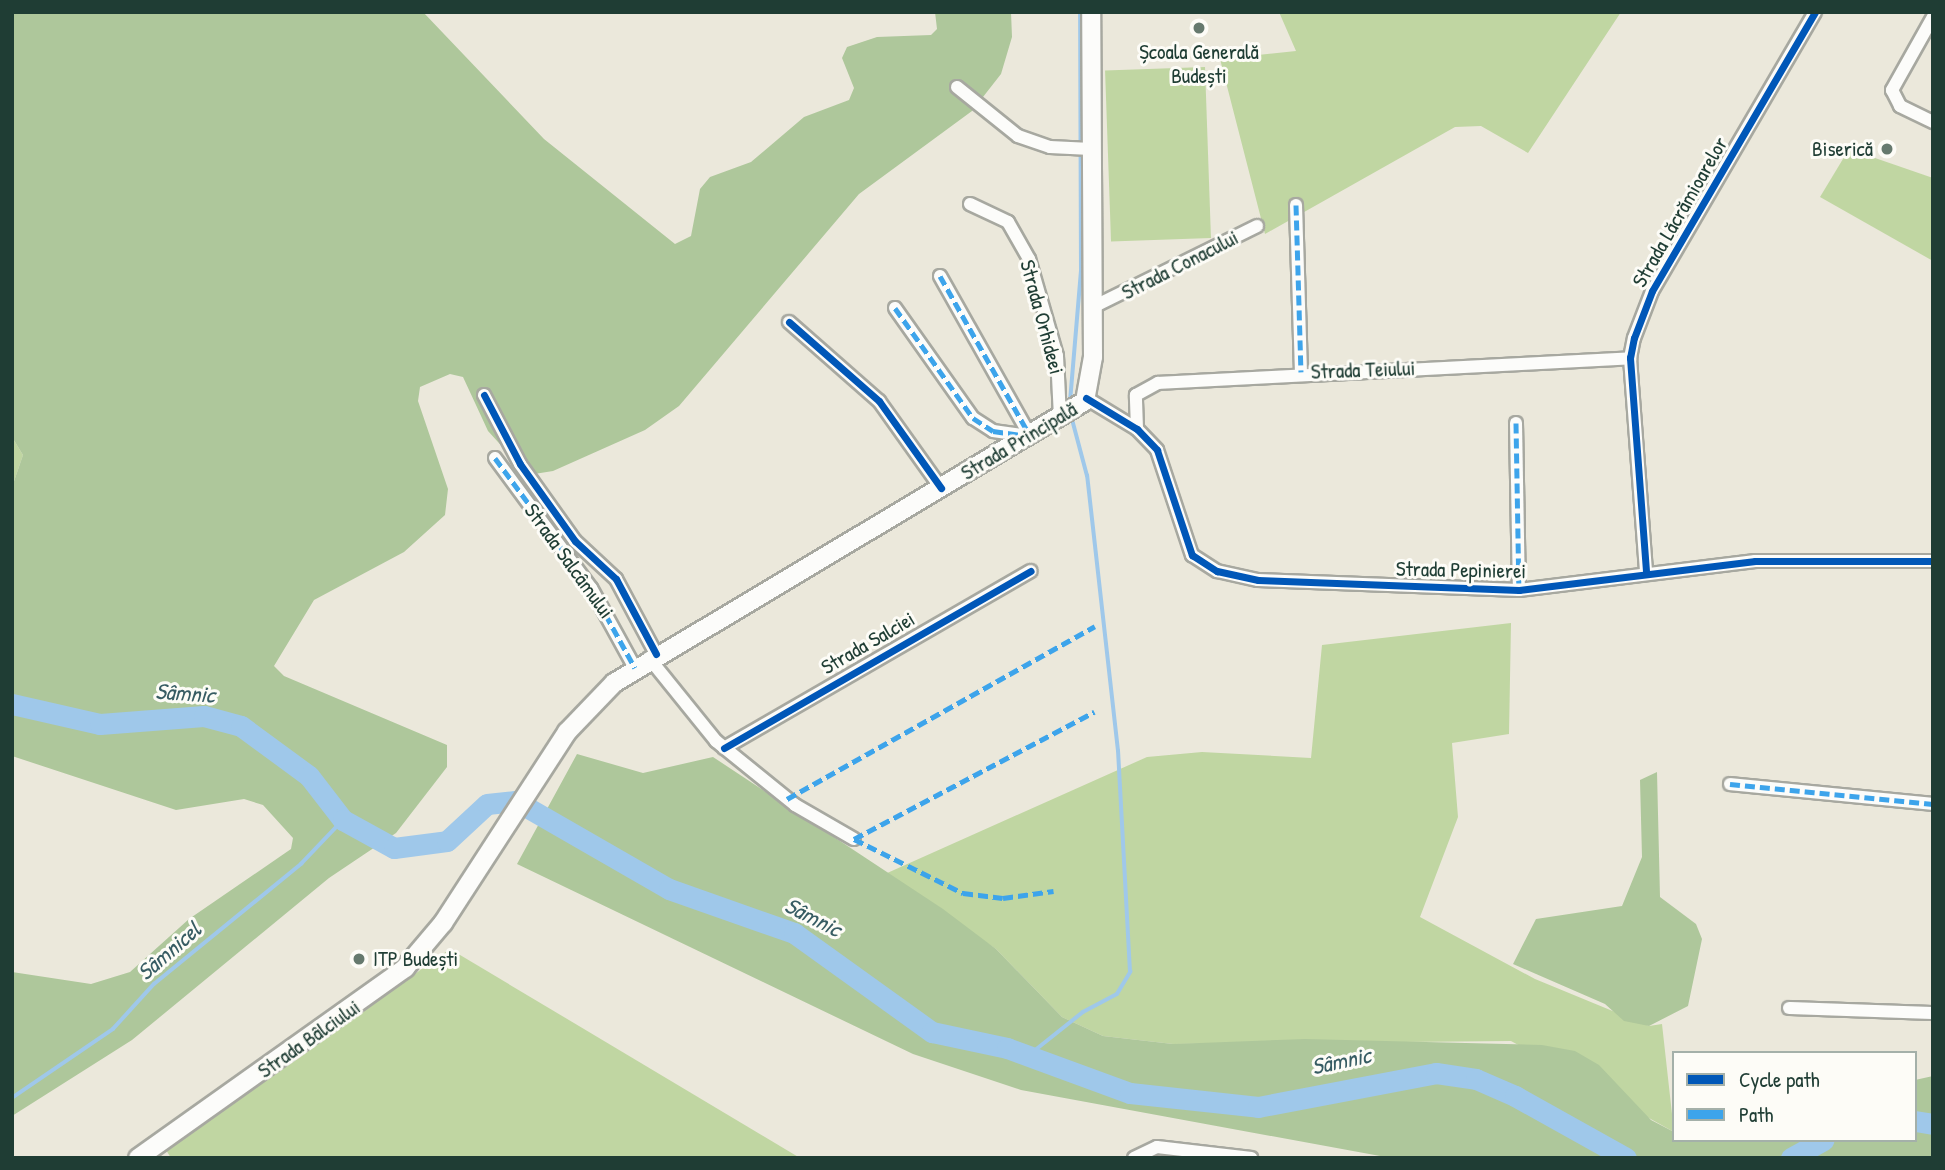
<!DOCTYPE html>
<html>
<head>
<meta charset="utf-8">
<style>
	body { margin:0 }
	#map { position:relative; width:1945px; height:1170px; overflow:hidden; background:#ebe8db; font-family:"Patrick Hand",sans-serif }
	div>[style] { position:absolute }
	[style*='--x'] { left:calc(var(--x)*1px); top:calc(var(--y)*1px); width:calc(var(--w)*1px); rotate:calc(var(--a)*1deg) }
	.green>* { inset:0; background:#c0d6a2; transform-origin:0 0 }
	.forest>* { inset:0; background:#aec79b }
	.stream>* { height:3.5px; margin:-1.75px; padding:0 1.75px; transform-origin:1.75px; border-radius:1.75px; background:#9fc8ea }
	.river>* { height:21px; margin:-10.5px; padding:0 10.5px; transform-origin:10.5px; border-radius:10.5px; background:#9fc8ea }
	.roads { filter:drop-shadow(2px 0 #a7a8a0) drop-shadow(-2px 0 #a7a8a0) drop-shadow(0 2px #a7a8a0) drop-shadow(0 -2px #a7a8a0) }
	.street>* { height:12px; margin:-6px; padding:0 6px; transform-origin:6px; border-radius:6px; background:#fcfcfa }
	.secondary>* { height:18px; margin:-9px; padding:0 9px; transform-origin:9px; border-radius:9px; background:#fcfcfa }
	.quiet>* { height:5px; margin-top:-2.5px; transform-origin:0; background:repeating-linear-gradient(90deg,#3da4eb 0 10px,transparent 0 15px) }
	.cycleway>* { height:7px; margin:-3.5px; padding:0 3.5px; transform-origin:3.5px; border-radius:3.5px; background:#0057b8 }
	.dots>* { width:19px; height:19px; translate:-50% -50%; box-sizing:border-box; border:4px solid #fdfcf7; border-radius:50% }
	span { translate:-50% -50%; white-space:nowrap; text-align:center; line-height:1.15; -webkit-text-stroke:6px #fdfcf7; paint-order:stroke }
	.poi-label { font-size:21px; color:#1f3d34 }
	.right { translate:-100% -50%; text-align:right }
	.left { translate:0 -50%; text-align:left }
	.street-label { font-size:21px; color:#1f3d34 }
	.water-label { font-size:23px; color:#375c63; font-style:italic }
	.frame { position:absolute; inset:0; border:14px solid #1f3d34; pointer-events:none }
	.legend { position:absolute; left:1672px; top:1051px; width:245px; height:91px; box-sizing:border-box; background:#fdfcf7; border:2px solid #a4b0a9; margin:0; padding:9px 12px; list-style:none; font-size:21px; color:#1f3d34 }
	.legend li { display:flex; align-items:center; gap:14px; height:35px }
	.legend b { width:35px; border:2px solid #a4b0a9 }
</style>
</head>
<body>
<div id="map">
	<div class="green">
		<div style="clip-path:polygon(1279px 12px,1621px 12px,1528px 153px,1481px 126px,1455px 127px,1265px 234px,1220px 59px,1296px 51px)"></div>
		<div style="left:1205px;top:67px;width:171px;height:100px;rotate:88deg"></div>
		<div style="clip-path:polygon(1849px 149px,1933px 178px,1933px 261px,1820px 197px)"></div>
		<div style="clip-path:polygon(12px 437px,23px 455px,12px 487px)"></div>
		<div style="clip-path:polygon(1511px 623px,1509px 734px,1452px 743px,1458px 817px,1420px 917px,1535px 979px,1649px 1026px,1662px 1024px,1674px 1132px,1511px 1041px,1173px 1044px,1103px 1036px,1062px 1017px,996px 949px,885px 874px,1147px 757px,1202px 752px,1311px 758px,1322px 645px)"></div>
		<div style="clip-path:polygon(450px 949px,800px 1158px,171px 1158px,166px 1150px)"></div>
	</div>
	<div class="forest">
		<div style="clip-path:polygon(12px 12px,423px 12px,544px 139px,675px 244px,691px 236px,700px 189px,710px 177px,751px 162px,804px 117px,849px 100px,854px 88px,842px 58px,847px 47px,877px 37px,931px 35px,937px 29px,935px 12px,1011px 12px,1012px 37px,1001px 74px,972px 111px,859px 194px,679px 406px,645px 430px,553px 471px,528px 475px,488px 431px,463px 377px,450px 374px,420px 387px,418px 401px,448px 489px,445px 515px,404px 552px,314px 600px,274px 666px,284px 676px,447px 745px,447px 767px,396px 833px,329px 878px,132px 1040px,12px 1116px,12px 972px,91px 984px,130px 972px,189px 919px,291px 849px,293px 838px,263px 805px,244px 799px,176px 810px,12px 756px,12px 487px,23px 455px,12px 437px)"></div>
		<div style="clip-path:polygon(577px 754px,643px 773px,713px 757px,943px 909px,996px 949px,1062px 1017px,1103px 1036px,1173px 1044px,1305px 1039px,1542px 1045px,1575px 1051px,1599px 1065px,1651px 1120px,1674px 1132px,1674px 1140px,1915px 1140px,1915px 1080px,1933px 1076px,1933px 1158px,1391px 1158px,1021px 1090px,913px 1054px,517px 864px)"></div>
		<div style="clip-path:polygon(1657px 772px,1660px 897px,1696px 924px,1702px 939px,1688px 1006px,1649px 1026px,1624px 1021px,1605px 1004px,1513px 964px,1536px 919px,1622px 906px,1642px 857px,1640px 780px)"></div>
	</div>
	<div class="stream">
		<div style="--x:1070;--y:402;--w:132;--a:-85.2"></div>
		<div style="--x:1081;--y:270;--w:258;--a:-90.2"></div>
		<div style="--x:1029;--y:1055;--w:69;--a:-38.5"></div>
		<div style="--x:1083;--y:1012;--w:38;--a:-28"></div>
		<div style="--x:1117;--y:994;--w:26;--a:-59"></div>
		<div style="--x:1130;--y:972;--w:221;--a:-93.1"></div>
		<div style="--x:1118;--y:751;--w:277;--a:-96.4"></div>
		<div style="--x:1087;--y:476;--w:62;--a:-104.9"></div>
		<div style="--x:12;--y:1098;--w:122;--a:-34.3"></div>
		<div style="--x:113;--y:1029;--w:61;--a:-47.7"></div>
		<div style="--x:154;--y:984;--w:190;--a:-39.2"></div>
		<div style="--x:301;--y:864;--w:61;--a:-46.3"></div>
	</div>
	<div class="river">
		<div style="--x:12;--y:704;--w:90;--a:12.8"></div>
		<div style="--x:100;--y:724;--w:104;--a:-4.4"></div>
		<div style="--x:204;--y:716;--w:38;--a:15"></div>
		<div style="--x:241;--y:726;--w:84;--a:36.3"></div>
		<div style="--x:309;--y:776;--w:56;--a:52.3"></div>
		<div style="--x:343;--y:820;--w:58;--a:28.8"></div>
		<div style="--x:394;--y:848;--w:53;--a:-7.5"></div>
		<div style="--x:447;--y:841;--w:54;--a:-42.8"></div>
		<div style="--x:487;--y:804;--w:29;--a:-6"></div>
		<div style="--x:516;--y:801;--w:177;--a:29.9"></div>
		<div style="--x:669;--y:889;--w:133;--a:19.4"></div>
		<div style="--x:794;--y:933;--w:170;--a:35.7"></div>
		<div style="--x:932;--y:1032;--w:77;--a:12"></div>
		<div style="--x:1007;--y:1048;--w:131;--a:20.1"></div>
		<div style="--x:1130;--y:1093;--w:129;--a:6.2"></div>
		<div style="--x:1258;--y:1107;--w:181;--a:-10.8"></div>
		<div style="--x:1436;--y:1073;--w:40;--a:8.5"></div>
		<div style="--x:1476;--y:1079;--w:43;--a:23.6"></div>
		<div style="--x:1515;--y:1096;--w:127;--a:29.2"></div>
		<div style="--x:1915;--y:1121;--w:18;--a:9"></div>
		<div style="--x:1791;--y:1158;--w:37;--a:-29"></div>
	</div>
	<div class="roads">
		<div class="street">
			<div style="--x:1933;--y:17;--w:84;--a:119.3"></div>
			<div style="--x:1892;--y:90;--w:18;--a:63"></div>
			<div style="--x:1900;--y:106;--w:37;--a:26"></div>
			<div style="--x:957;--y:87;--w:78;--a:38.8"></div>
			<div style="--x:1018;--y:136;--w:34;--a:19"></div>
			<div style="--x:1050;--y:147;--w:41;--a:2.8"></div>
			<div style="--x:970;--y:204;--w:42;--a:25.3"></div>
			<div style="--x:1008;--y:222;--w:43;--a:60.4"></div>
			<div style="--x:1029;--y:259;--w:101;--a:73.9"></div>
			<div style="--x:1057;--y:356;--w:62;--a:87.2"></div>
			<div style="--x:1296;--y:205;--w:167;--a:88.3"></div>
			<div style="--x:940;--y:276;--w:184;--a:60.6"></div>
			<div style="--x:1093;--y:307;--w:183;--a:-26.3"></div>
			<div style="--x:895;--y:308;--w:135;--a:54.7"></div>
			<div style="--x:973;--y:418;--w:24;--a:33"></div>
			<div style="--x:993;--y:431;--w:36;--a:8"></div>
			<div style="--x:789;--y:322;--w:120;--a:41.3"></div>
			<div style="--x:879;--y:401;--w:107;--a:54.5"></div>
			<div style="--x:484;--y:395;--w:78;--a:62.4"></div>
			<div style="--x:520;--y:464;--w:95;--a:54.5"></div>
			<div style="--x:575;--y:541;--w:56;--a:42.8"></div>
			<div style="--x:616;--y:579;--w:85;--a:61.9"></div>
			<div style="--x:1086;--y:398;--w:60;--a:31.3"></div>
			<div style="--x:1137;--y:429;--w:29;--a:46"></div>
			<div style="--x:1157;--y:450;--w:111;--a:71.6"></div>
			<div style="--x:1192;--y:555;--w:30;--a:33"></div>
			<div style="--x:1217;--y:571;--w:42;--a:12.4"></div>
			<div style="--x:1258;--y:580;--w:261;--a:2.2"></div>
			<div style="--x:1519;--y:590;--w:238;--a:-7"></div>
			<div style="--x:1755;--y:561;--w:178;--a:0"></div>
			<div style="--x:1516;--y:423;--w:167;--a:89"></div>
			<div style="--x:1137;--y:429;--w:34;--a:-92"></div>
			<div style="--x:1136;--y:395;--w:25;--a:-29"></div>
			<div style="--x:1158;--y:383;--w:473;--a:-3"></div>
			<div style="--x:495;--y:458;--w:162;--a:53.6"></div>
			<div style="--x:591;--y:588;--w:91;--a:61.2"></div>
			<div style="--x:1646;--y:571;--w:214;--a:-94.3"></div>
			<div style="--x:1630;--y:358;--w:20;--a:-79"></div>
			<div style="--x:1634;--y:338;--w:50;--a:-69"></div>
			<div style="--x:1652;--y:291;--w:323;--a:-59.7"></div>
			<div style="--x:649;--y:658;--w:107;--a:51.1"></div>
			<div style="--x:716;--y:741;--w:102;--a:39"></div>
			<div style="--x:795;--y:805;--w:68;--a:30"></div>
			<div style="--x:724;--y:748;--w:354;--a:-30"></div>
			<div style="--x:1730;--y:784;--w:204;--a:5.6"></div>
			<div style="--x:1789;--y:1008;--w:144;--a:2"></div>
			<div style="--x:1134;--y:1158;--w:25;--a:-26"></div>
			<div style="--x:1157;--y:1147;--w:95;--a:6.7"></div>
		</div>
		<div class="secondary">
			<div style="--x:138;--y:1158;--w:328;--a:-35.4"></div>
			<div style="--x:405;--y:968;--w:59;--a:-49.8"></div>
			<div style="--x:443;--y:923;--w:228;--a:-57"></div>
			<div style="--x:567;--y:732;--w:68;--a:-46.2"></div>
			<div style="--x:614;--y:683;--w:549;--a:-30.91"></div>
			<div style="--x:1085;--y:401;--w:45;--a:-79.7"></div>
			<div style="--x:1093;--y:357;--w:345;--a:-90.3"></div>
		</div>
	</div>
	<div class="quiet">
		<div style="--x:1296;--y:205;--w:167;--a:88.3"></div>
		<div style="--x:940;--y:276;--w:184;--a:60.6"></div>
		<div style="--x:895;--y:308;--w:135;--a:54.7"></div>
		<div style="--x:973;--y:418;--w:24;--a:33"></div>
		<div style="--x:993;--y:431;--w:37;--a:8"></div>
		<div style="--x:1516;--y:423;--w:167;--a:89"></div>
		<div style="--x:495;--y:458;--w:162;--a:53.6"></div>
		<div style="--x:591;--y:588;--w:91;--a:61.2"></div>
		<div style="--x:1730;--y:784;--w:204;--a:5.6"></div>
		<div style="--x:787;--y:799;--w:353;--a:-29.3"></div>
		<div style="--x:854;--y:839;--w:272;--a:-27.9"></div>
		<div style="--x:854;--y:839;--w:122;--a:26.4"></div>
		<div style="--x:963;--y:893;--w:40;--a:7.1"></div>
		<div style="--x:1003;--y:898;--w:51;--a:-7.8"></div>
	</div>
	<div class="cycleway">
		<div style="--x:789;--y:322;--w:120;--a:41.3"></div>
		<div style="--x:879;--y:401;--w:107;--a:54.5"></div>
		<div style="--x:484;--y:395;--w:78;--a:62.4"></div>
		<div style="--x:520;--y:464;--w:95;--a:54.5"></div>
		<div style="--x:575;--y:541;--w:56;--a:42.8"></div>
		<div style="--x:616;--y:579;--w:85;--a:61.9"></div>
		<div style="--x:1086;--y:398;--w:60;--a:31.3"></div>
		<div style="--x:1137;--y:429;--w:29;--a:46"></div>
		<div style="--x:1157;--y:450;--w:111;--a:71.6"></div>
		<div style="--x:1192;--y:555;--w:30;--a:33"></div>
		<div style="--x:1217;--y:571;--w:42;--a:12.4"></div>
		<div style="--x:1258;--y:580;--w:261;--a:2.2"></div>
		<div style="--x:1519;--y:590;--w:238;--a:-7"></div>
		<div style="--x:1755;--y:561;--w:178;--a:0"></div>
		<div style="--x:1646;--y:571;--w:214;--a:-94.3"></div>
		<div style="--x:1630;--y:358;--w:20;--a:-79"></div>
		<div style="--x:1634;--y:338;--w:50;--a:-69"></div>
		<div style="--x:1652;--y:291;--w:323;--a:-59.7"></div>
		<div style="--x:724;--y:748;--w:354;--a:-30"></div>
	</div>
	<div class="dots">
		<div style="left:1199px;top:28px;background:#66796e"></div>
		<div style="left:1887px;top:149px;background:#66796e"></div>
		<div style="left:359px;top:959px;background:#66796e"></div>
	</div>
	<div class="poi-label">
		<span style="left:1199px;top:64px">Școala Generală<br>Budești</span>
		<span class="right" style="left:1873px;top:149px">Biserică</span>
		<span class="left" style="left:373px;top:959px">ITP Budești</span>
	</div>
	<div class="street-label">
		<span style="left:1680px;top:212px;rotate:-60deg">Strada Lăcrămioarelor</span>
		<span style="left:1180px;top:265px;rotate:-27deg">Strada Conacului</span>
		<span style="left:1042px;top:317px;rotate:75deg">Strada Orhideei</span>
		<span style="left:1363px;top:370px;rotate:-2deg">Strada Teiului</span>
		<span style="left:1019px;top:441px;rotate:-31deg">Strada Principală</span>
		<span style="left:569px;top:561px;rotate:54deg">Strada Salcâmului</span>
		<span style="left:1461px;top:570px;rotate:1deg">Strada Pepinierei</span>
		<span style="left:868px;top:643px;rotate:-30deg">Strada Salciei</span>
		<span style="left:309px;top:1039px;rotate:-35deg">Strada Bâlciului</span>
	</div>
	<div class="water-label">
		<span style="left:185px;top:693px;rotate:4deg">Sâmnic</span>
		<span style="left:813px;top:917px;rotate:27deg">Sâmnic</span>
		<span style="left:169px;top:951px;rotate:-41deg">Sâmnicel</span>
		<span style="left:1341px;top:1061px;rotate:-12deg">Sâmnic</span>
	</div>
	<div class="frame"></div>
	<ul class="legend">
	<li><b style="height:9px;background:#0057b8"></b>Cycle path</li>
	<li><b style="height:9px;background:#3da4eb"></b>Path</li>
	</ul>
</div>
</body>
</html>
